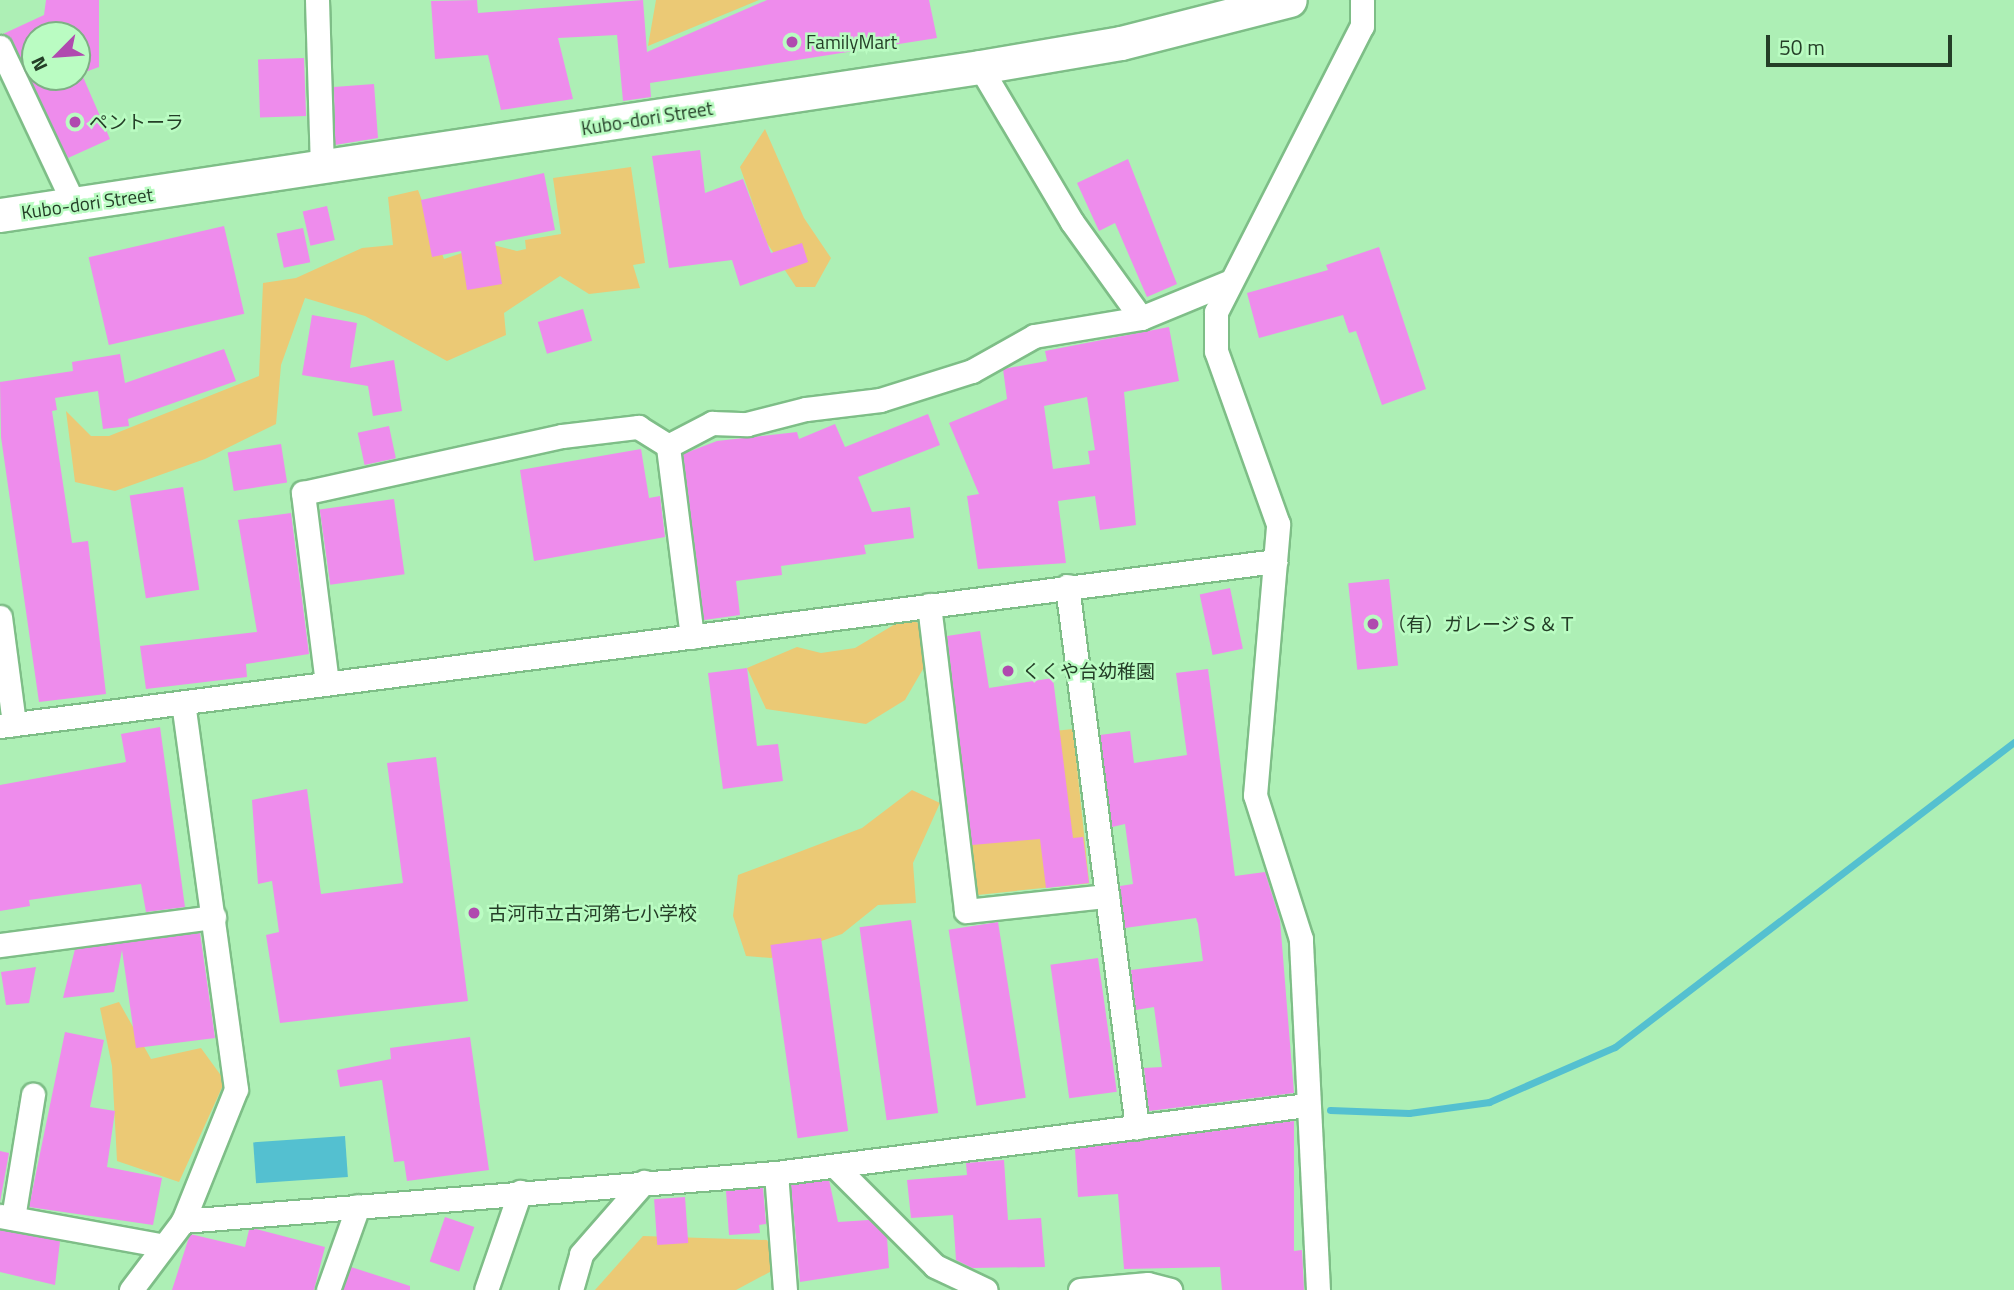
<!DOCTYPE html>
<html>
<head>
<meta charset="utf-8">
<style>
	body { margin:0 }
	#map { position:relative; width:2014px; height:1290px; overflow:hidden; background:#adefb5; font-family:"Titillium Web","Noto Sans JP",sans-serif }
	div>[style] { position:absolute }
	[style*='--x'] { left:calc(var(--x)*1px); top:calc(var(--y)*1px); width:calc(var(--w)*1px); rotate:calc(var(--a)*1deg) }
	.green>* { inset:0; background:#ebc975; transform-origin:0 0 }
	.water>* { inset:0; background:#54c0d0; transform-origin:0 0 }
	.stream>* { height:7px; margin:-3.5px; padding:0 3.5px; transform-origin:3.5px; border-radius:3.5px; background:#54c0d0 }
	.building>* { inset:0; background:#ee8cec; transform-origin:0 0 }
	.roads { filter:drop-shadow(2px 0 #7ebe87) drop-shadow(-2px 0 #7ebe87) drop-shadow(0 2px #7ebe87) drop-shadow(0 -2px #7ebe87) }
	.street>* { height:23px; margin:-11.5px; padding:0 11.5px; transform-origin:11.5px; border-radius:11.5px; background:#fff }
	.secondary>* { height:33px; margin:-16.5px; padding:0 16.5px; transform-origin:16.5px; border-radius:16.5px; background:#fff }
	.dots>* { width:19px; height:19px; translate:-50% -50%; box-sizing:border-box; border:4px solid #bafcc2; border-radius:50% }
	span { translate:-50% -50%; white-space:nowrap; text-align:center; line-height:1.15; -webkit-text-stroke:5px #bafcc2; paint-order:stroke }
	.poi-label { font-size:19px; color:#243e27 }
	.left { translate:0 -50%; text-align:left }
	.street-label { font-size:19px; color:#243e27 }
	.north { position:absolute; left:21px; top:21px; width:70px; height:70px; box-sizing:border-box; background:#bafcc2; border:2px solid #7eb084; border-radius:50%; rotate:245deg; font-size:19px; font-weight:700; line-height:28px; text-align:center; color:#243e27 }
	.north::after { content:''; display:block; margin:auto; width:24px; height:32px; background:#b04aaf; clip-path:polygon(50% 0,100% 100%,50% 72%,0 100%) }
	.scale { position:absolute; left:1766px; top:35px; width:186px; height:32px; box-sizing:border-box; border:4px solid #243e27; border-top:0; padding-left:9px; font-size:21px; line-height:24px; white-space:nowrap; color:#243e27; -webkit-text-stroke:5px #bafcc2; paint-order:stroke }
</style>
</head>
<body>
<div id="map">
	<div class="green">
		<div style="clip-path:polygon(656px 0,759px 0,648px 46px)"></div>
		<div style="clip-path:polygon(765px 129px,804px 218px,831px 258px,815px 287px,796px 287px,767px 243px,740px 167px)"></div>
		<div style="clip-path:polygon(631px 167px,645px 263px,633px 265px,640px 288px,589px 294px,560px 276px,504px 313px,506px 335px,447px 361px,365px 316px,305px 298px,281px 365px,276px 424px,205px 459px,115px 491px,75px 482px,66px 411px,91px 436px,109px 436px,259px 376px,263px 283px,296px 278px,362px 248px,393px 245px,388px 197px,418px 190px,444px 259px,489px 244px,517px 251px,526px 249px,525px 240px,561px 234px,553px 178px)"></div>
		<div style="clip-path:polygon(907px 617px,927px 628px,930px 657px,905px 700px,866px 724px,766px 709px,747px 668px,797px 647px,821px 653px,855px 648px)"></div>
		<div style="left:1073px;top:729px;width:155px;height:117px;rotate:84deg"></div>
		<div style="clip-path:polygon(912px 790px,940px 803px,913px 863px,916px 903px,878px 905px,842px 934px,771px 958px,746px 956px,733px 916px,738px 875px,862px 828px)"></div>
		<div style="clip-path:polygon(119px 1002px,151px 1059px,201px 1048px,225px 1081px,179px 1182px,117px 1161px,112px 1066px,100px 1008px)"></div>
		<div style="clip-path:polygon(643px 1236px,767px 1240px,783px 1265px,736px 1290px,595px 1290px)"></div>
	</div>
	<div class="water">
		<div style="left:345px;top:1136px;width:41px;height:92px;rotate:86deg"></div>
	</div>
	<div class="stream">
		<div style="--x:1330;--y:1110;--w:79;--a:2.2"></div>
		<div style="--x:1409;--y:1113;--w:81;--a:-7.8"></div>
		<div style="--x:1489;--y:1102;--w:137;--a:-23.6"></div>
		<div style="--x:1615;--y:1047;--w:502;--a:-37.39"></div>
	</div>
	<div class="building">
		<div style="clip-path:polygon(46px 0,99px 0,99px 67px,77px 75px,77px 35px,35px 35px,35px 77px,83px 77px,110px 139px,68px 158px,3px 34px,44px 15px)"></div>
		<div style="clip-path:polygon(477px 0,478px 13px,643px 0,647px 52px,767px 0,929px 0,937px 38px,650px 83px,651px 97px,623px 101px,617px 35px,558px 38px,573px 99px,501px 110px,488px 55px,435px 59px,431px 1px)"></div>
		<div style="left:304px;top:58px;width:58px;height:46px;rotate:88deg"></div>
		<div style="clip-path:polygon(374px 84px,378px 138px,335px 145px,334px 87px)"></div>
		<div style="clip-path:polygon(700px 150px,705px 193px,743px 179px,771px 253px,802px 243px,808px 262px,740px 286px,732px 260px,669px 268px,652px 156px)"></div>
		<div style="clip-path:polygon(1128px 159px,1177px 284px,1147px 297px,1115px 223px,1099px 231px,1077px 183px)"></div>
		<div style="clip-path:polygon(544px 173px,555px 230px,495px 242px,502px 284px,467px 290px,461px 251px,432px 257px,421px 200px)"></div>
		<div style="left:327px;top:206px;width:35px;height:25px;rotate:77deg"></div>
		<div style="left:224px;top:226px;width:90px;height:139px;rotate:77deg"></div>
		<div style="left:303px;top:228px;width:35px;height:27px;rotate:78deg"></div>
		<div style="clip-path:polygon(1379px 247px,1426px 389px,1382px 405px,1356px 331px,1349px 333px,1343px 315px,1259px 338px,1247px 293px,1328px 270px,1326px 265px)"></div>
		<div style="left:583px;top:309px;width:33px;height:47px;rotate:74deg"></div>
		<div style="clip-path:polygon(312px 315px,357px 323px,350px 368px,394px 360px,402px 411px,373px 416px,368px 386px,302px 375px)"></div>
		<div style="clip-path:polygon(evenodd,1169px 327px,1179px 381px,1124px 392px,1136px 525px,1100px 530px,1095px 496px,1058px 501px,1066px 563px,978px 569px,967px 496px,979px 494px,949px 423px,1007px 399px,1003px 369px,1047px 361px,1045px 351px,1169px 327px,1087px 397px,1095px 450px,1088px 451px,1090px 464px,1053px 469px,1044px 406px,1087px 397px)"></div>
		<div style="clip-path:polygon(224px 349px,236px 381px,128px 419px,129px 426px,103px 429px,98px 391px,55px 398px,57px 410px,52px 411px,72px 543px,88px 541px,106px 694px,39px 702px,1px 437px,0 382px,73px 371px,72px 362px,120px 354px,125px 383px)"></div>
		<div style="clip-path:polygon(928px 414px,940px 445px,858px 477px,872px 512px,910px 507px,914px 538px,864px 545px,866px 554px,781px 566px,782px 575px,736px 581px,740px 615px,704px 620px,683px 454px,717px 441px,797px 432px,799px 439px,835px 424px,845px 447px)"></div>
		<div style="left:389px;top:426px;width:33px;height:32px;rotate:78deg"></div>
		<div style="left:281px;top:444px;width:39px;height:54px;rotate:81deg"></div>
		<div style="clip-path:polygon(641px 449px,649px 498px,660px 496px,665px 537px,534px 561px,520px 470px)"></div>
		<div style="left:183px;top:487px;width:104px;height:54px;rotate:81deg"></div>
		<div style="left:394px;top:499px;width:76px;height:75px;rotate:82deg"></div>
		<div style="clip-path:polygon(291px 513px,309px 654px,246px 664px,247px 677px,146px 689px,140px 646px,257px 632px,238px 520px)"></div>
		<div style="left:1389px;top:579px;width:87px;height:41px;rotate:84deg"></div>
		<div style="left:1230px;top:588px;width:62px;height:31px;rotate:78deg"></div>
		<div style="clip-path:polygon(980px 631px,989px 688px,1053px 678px,1073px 838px,1083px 837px,1089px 883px,1046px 888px,1040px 839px,972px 845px,947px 636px)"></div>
		<div style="clip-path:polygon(747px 668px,757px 746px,778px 744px,783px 781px,723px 789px,708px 673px)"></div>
		<div style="clip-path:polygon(1208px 669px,1235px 876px,1265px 872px,1280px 920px,1294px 1093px,1149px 1111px,1144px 1068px,1162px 1067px,1154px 1007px,1136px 1010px,1131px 970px,1203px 961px,1198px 924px,1196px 918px,1125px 928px,1120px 886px,1133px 884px,1125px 824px,1112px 827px,1100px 735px,1130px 731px,1134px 763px,1187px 755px,1176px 673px)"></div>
		<div style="clip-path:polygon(160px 727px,185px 907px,146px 912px,141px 884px,29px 900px,30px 906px,0 911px,0 785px,126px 762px,121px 734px)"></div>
		<div style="clip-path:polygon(436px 757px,468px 1001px,280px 1023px,266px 935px,279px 932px,272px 881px,258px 884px,252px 800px,307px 789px,321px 894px,403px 883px,387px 763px)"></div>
		<div style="left:911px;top:920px;width:195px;height:52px;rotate:82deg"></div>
		<div style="left:998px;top:922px;width:178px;height:50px;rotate:81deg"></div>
		<div style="clip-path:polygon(200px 933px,215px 1038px,136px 1048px,122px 950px,114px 992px,63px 998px,75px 949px)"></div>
		<div style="left:821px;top:938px;width:195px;height:51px;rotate:82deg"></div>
		<div style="left:1098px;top:958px;width:135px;height:48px;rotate:82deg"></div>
		<div style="clip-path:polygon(36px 967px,29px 1003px,6px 1005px,1px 972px)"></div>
		<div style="clip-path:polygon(65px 1032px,104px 1040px,90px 1107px,115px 1111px,107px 1167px,162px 1178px,153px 1225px,29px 1207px)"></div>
		<div style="clip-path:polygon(470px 1037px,489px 1170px,407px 1181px,404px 1161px,394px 1162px,382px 1080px,340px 1087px,337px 1070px,391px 1059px,390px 1048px)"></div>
		<div style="clip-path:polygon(1294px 1121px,1294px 1251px,1302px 1250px,1304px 1290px,1222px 1290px,1220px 1267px,1124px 1269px,1118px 1194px,1078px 1197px,1075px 1149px)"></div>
		<div style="clip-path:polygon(0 1151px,9px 1153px,0 1202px)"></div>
		<div style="clip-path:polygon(1004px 1160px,1008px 1220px,1041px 1218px,1045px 1267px,972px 1268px,956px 1260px,953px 1215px,911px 1218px,907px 1180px,967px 1175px,966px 1163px)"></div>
		<div style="clip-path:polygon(829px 1180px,838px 1222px,869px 1220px,887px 1237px,889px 1268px,800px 1282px,791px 1185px)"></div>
		<div style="clip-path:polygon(763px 1188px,766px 1224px,759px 1225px,760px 1233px,729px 1235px,726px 1191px)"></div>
		<div style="left:685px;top:1197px;width:46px;height:31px;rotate:86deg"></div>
		<div style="left:445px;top:1217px;width:31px;height:47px;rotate:19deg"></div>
		<div style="clip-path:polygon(256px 1229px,325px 1247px,314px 1290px,172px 1290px,190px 1234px,245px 1247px,249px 1230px)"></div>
		<div style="clip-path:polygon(0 1230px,60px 1241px,55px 1285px,0 1272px)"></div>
		<div style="clip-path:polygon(351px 1267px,410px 1286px,410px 1290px,343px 1290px)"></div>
	</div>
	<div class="roads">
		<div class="street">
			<div style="--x:317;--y:0;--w:168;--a:88.3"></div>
			<div style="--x:0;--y:47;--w:174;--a:64.8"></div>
			<div style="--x:980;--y:67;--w:180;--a:59.3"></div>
			<div style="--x:1072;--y:222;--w:118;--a:54.3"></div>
			<div style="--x:1141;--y:318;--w:97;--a:-22.3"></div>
			<div style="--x:1067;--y:586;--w:546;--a:82.63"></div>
			<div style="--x:929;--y:605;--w:308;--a:83.1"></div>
			<div style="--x:966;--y:911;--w:142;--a:-6.1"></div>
			<div style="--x:0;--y:617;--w:108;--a:82.5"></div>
			<div style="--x:692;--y:637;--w:193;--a:-97.2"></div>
			<div style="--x:668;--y:446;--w:50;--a:-27.6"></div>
			<div style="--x:712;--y:423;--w:35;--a:2"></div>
			<div style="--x:747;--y:424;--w:61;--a:-14.3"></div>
			<div style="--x:806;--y:409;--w:75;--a:-6.9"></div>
			<div style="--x:880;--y:400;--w:96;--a:-17.5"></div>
			<div style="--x:972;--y:371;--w:71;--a:-29.4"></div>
			<div style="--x:1034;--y:336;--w:109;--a:-9.5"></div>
			<div style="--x:327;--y:683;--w:192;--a:-97.2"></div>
			<div style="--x:303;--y:493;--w:265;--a:-12.4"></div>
			<div style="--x:562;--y:436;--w:77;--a:-6.8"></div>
			<div style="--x:638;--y:427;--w:36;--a:32"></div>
			<div style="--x:0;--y:726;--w:1286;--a:-7.37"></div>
			<div style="--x:0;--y:945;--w:216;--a:-7.5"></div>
			<div style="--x:835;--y:1166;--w:141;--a:45"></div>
			<div style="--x:935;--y:1266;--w:56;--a:25.2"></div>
			<div style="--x:776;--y:1173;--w:117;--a:85.6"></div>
			<div style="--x:0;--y:1216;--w:162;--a:10.3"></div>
			<div style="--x:13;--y:1218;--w:125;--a:-80.8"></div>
			<div style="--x:183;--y:1221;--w:595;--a:-4.63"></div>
			<div style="--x:776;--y:1173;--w:535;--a:-7.3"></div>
			<div style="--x:131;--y:1290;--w:86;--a:-53"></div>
			<div style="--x:183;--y:1221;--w:142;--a:-68.1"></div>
			<div style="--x:236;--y:1089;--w:389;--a:-97.8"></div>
			<div style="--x:328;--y:1290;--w:89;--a:-70.3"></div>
			<div style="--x:486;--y:1290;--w:104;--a:-70.9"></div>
			<div style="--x:571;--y:1290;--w:37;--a:-74"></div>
			<div style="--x:581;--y:1254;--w:96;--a:-48.8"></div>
			<div style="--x:1080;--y:1290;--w:68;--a:-5"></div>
			<div style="--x:1148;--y:1284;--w:23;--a:15"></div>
			<div style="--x:1318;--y:1290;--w:351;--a:-92.8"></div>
			<div style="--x:1301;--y:939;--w:151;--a:-107.7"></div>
			<div style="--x:1255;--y:795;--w:272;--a:-85.1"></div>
			<div style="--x:1278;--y:524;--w:184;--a:-109.7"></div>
			<div style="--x:1216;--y:351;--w:39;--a:-90"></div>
			<div style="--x:1216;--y:312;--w:321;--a:-63"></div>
			<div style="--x:1362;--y:26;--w:26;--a:-90"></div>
		</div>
		<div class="secondary">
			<div style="--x:0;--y:215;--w:991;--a:-8.59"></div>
			<div style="--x:980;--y:67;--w:143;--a:-9.7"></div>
			<div style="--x:1121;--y:43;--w:174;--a:-14.3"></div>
		</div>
	</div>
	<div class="dots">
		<div style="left:792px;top:42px;background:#b04aaf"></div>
		<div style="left:75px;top:122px;background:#b04aaf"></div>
		<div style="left:1373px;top:624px;background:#b04aaf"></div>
		<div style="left:1008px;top:671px;background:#b04aaf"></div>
		<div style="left:474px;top:913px;background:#b04aaf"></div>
	</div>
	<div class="poi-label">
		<span class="left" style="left:806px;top:42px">FamilyMart</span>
		<span class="left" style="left:89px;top:122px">ペントーラ</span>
		<span class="left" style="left:1387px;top:624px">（有）ガレージＳ＆Ｔ</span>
		<span class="left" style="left:1022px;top:671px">くくや台幼稚園</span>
		<span class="left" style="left:488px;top:913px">古河市立古河第七小学校</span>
	</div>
	<div class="street-label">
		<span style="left:647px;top:118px;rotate:-9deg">Kubo-dori Street</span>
		<span style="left:87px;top:203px;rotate:-8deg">Kubo-dori Street</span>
	</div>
	<div class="north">N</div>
	<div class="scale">50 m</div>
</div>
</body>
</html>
